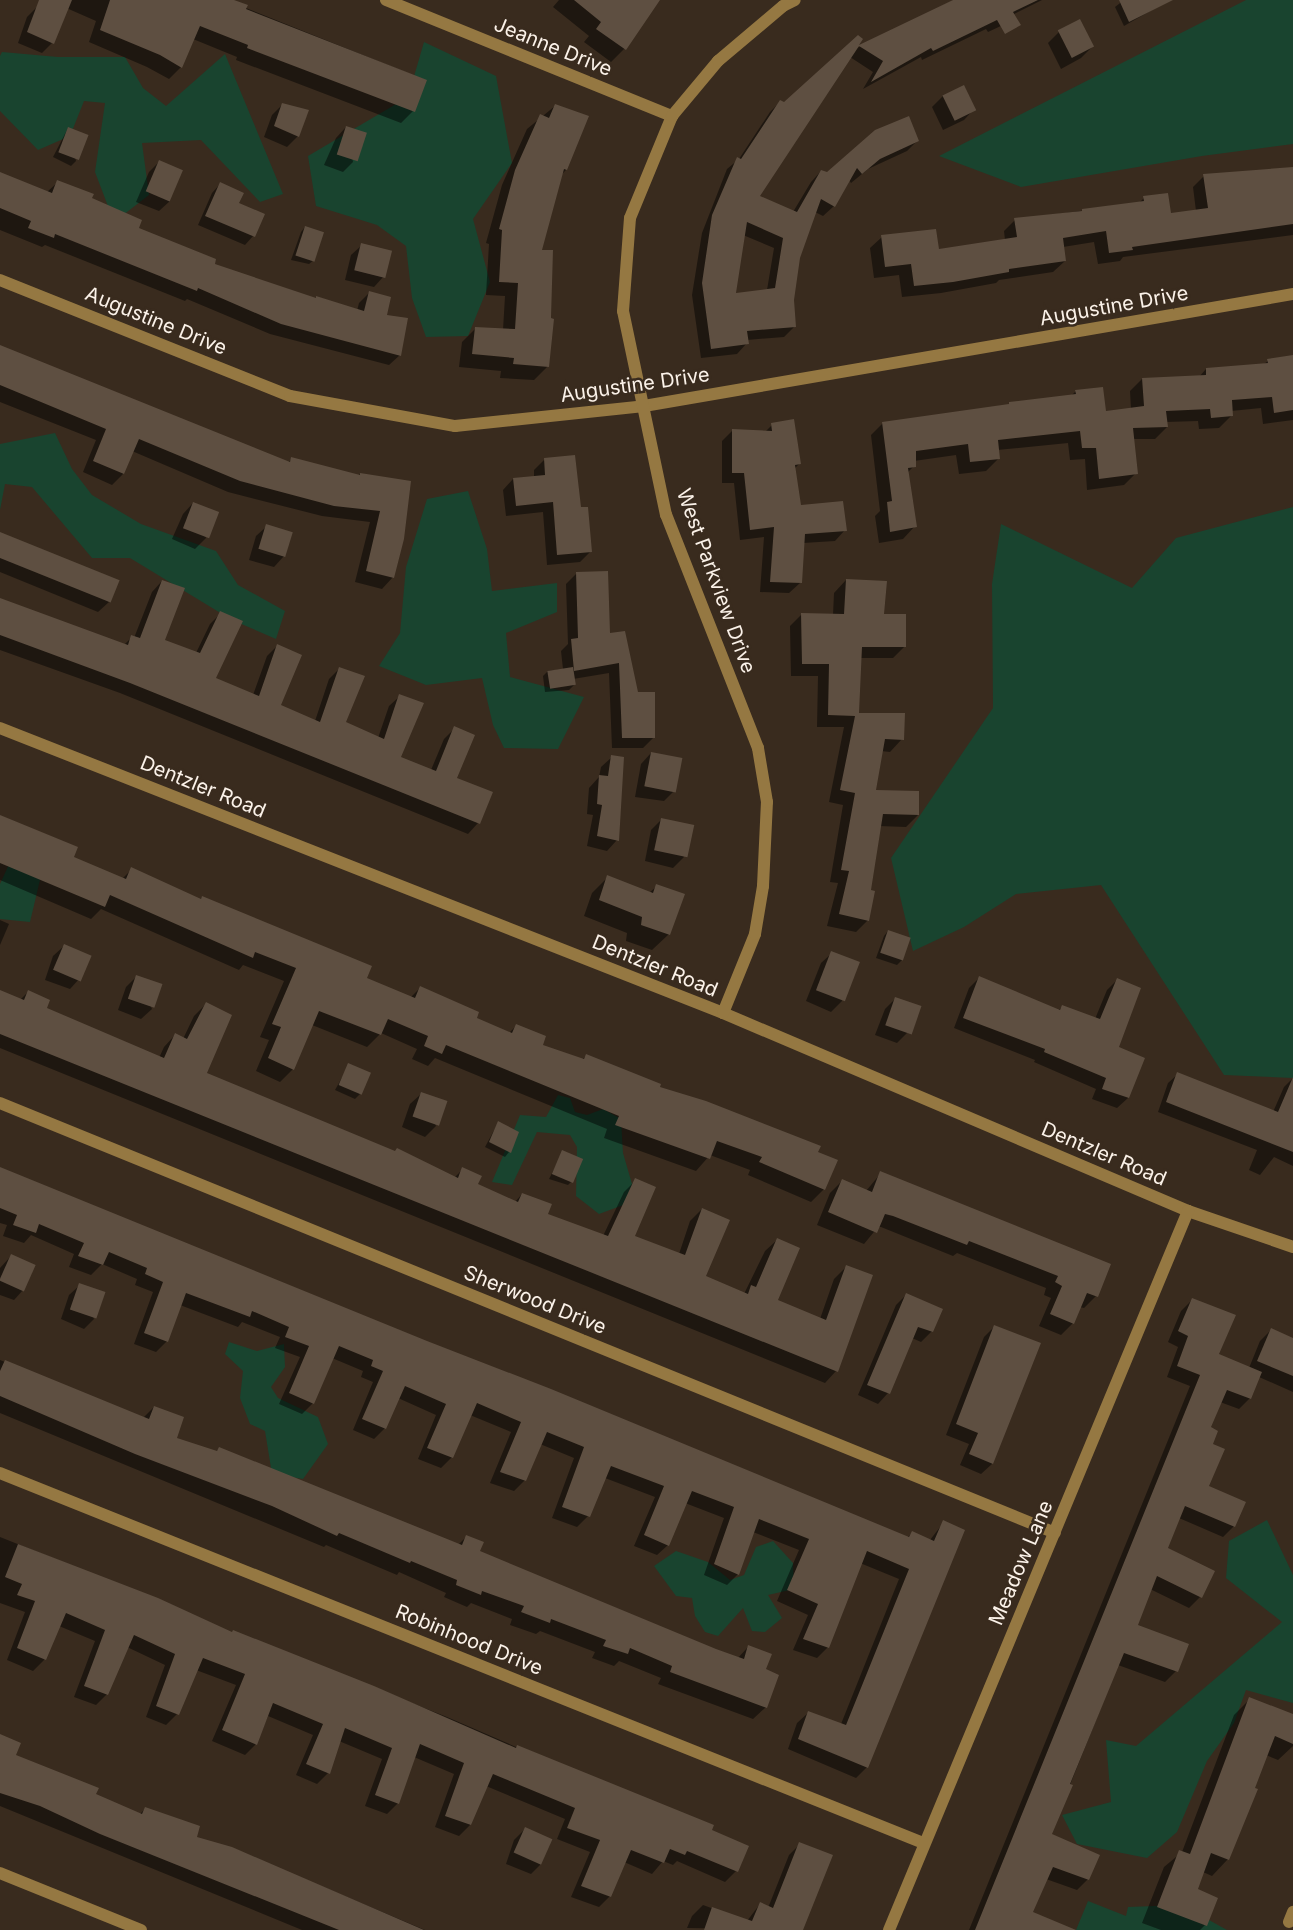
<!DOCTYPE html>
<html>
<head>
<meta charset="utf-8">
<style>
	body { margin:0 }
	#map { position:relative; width:1293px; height:1930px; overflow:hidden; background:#392b1e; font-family:Inter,sans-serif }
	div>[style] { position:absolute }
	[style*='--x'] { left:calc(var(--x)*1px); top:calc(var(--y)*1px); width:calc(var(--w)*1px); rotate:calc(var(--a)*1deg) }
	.green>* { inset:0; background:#19442f }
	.shadow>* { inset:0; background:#0007 }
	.building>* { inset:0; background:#5e4f41; transform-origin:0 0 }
	.street>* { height:12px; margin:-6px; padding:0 6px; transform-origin:6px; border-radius:6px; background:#957842 }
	span { translate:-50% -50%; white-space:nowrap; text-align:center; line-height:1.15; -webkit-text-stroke:5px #392b1e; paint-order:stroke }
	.street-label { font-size:20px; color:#fbf2e9 }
</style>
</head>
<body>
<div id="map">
	<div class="green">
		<div style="clip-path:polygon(1246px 0,1293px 0,1293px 144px,1202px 156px,1021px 187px,939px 156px)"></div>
		<div style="clip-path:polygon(424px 42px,496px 76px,512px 163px,473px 219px,490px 282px,468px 336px,426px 337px,412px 298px,406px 246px,377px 225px,316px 206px,308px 156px,408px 97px)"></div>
		<div style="clip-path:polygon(2px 52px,58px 57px,125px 57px,143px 88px,166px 106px,225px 54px,283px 194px,260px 202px,201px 140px,142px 143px,149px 195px,114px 222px,95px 172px,105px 103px,84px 101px,70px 136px,38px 150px,0 111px,0 56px)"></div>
		<div style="clip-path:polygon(55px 433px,72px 469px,92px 495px,141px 524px,216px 551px,238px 585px,285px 611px,276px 639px,232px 620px,130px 558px,92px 558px,32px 487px,5px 484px,0 510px,0 444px)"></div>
		<div style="clip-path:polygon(468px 491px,487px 549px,492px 591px,557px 583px,557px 612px,506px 633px,510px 677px,584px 697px,558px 749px,504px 748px,493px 725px,482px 678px,426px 685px,379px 666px,400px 633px,406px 567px,427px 499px)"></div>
		<div style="clip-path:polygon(1293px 507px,1293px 1078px,1224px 1075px,1101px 885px,1016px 894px,964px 927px,913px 951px,891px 858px,993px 708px,992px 584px,1001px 524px,1132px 588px,1176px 538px)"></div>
		<div style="clip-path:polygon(15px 851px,44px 863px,30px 922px,0 919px,0 884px)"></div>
		<div style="clip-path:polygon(558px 1095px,570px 1098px,575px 1112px,587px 1115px,603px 1109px,621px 1119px,623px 1153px,632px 1184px,626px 1204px,599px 1214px,576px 1196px,577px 1147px,570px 1135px,537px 1132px,512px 1185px,492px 1182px,520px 1115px,546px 1117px)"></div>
		<div style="clip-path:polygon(229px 1342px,257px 1351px,284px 1344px,285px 1367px,271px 1387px,278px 1398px,318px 1417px,328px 1444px,303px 1479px,272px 1474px,265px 1431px,250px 1424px,240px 1398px,243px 1371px,225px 1354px)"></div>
		<div style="clip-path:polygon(1267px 1520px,1293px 1575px,1293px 1703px,1246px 1690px,1234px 1723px,1207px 1761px,1177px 1832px,1147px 1858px,1077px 1844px,1062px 1815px,1111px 1802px,1106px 1740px,1136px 1746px,1282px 1622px,1226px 1578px,1229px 1541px)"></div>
		<div style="clip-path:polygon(773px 1541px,793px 1563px,794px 1589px,768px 1595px,782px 1618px,765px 1632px,752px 1631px,743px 1608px,718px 1636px,705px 1632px,695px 1616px,692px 1598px,676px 1596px,654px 1566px,676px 1551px,708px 1562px,730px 1580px,744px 1575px,756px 1547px)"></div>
		<div style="clip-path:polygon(1088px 1901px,1126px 1916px,1128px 1907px,1182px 1905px,1227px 1930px,1076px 1930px)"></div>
	</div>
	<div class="shadow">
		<div style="clip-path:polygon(56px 0,226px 0,425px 80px,413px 111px,401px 123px,236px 60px,237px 57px,193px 39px,181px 67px,169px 79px,147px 67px,89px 42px,96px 21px,55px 3px)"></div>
		<div style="clip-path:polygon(559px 0,658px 0,624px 49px,611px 62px,584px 42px,589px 36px,553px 7px)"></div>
		<div style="clip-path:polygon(evenodd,954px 0,1042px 0,1012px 15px,1003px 25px,988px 32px,986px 29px,922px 60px,921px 57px,863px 89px,873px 72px,850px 57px,758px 197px,793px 212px,811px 182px,821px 171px,827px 174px,917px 141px,907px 151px,868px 169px,851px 183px,849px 180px,834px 206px,823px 216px,815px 212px,799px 257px,792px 300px,794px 327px,784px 337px,747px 340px,747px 343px,737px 354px,701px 358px,692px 295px,702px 233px,727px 169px,739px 159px,770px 112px,780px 102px,784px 104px,855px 49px,954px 0,743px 235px,774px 248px,767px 290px,734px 294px,743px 235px)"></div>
		<div style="clip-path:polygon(1124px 0,1146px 0,1152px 10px,1124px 26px,1115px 7px)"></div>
		<div style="clip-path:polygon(37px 7px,52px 43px,42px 53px,18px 43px,27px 17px)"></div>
		<div style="clip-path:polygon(1059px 32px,1092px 47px,1081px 58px,1061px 69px,1048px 43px)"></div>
		<div style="clip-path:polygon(943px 96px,974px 109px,964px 120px,943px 130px,932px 107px)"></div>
		<div style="clip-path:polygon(282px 105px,298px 136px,287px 147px,264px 137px,272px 115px)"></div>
		<div style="clip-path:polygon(555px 106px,566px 170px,561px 175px,540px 251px,547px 367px,534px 380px,500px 378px,501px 371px,459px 367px,462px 342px,475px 329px,503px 330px,505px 296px,486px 295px,489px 244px,486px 243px,502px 185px,527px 129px)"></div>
		<div style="clip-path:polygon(346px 127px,353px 162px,343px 172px,324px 165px,336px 138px)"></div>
		<div style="clip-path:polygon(68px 128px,76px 161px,71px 166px,53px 157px)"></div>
		<div style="clip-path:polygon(159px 162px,170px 201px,159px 211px,136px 202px,149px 172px)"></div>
		<div style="clip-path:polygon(1293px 169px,1293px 235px,1123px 257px,1120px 261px,1098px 264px,1094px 242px,1063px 247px,1065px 261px,1053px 272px,999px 280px,996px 283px,941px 293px,902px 297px,899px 275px,874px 278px,870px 248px,882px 237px,937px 250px,1005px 240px,1004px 231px,1015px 220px,1139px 203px,1144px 198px,1170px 215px,1196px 211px,1193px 187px,1204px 176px)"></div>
		<div style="clip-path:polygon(0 174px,47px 192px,58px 182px,137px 229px,213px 265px,315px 300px,357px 311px,359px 303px,369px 293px,385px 316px,400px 355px,389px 365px,270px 334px,187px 299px,185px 301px,45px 245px,42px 247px,0 230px)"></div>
		<div style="clip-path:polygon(220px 184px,237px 204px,263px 214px,253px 236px,245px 245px,198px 225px,212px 193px)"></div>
		<div style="clip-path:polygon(305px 227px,314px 260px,309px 264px,291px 260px,301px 232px)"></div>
		<div style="clip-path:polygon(362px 245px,384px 276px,374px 287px,345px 280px,351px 255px)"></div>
		<div style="clip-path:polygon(0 348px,288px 463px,292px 459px,358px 476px,360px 474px,410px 482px,393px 577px,382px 589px,355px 582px,370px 522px,322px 516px,228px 492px,132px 451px,123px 474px,112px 485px,83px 472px,96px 440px,0 402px)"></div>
		<div style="clip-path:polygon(1293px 356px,1293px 420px,1263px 424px,1261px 408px,1231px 411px,1231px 416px,1219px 428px,1199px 429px,1198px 421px,1166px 422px,1167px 427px,1155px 439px,1133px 439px,1136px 473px,1124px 485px,1087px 490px,1085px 459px,1070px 460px,1068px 443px,997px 450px,998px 459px,986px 471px,959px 474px,956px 455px,914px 461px,914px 466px,907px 473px,915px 526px,903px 539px,879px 543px,875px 516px,880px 511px,871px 435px,883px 423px,1071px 396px,1076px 391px,1105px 413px,1131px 409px,1130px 391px,1142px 379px,1199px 377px,1206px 369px,1264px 364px,1268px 361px)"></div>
		<div style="clip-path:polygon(772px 425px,800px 463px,794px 469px,800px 507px,845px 530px,835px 541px,803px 543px,800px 583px,789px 593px,760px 592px,764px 537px,740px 540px,734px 483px,722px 483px,722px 441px,732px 431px,765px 432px)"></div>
		<div style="clip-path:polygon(544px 460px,579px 509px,590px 552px,580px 562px,547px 565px,543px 512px,506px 516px,503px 490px,513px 479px,534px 477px,534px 470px)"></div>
		<div style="clip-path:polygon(193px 503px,206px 538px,195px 549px,172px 539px,183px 514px)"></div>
		<div style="clip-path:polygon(267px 526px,284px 556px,274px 567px,249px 560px,256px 536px)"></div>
		<div style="clip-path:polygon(0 533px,109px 602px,98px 612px,0 572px)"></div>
		<div style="clip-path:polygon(577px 573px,636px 694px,654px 737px,643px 748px,612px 748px,609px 673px,573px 679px,574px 685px,569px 690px,545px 692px,543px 676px,548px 671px,563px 669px,561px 651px,568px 644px,566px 584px)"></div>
		<div style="clip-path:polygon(846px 580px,882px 615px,905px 646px,893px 658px,860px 658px,858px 714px,902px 739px,890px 752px,881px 751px,874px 792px,918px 815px,906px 827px,879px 826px,869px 891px,868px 920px,856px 932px,827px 926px,838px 883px,830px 882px,843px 805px,829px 802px,844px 727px,817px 727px,818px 676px,791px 676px,790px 626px,802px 614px,833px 615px,834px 593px)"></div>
		<div style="clip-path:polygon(162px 581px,163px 641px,196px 653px,210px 624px,221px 613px,214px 678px,253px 695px,267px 656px,277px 646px,279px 706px,315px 721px,329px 679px,339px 669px,344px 723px,378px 738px,389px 706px,400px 696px,399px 758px,431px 770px,444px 739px,455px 728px,455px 779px,491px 793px,478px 823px,468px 834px,120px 693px,0 650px,0 600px,124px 645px,132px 637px,134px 638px,152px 592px)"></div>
		<div style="clip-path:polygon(651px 753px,675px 790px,664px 801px,635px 797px,641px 764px)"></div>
		<div style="clip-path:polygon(612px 757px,617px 840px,607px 851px,587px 846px,593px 815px,587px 814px,589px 788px,599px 777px,601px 767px)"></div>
		<div style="clip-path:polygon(0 817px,72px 858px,122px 879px,132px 869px,200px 900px,202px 897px,365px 979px,410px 998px,420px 988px,475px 1018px,509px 1033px,516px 1026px,541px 1046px,582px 1060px,587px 1055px,658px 1088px,816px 1153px,824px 1189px,811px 1202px,748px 1175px,750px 1170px,710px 1155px,696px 1171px,604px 1138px,607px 1129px,435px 1058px,428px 1066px,412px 1059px,417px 1049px,381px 1033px,367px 1047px,312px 1025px,293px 1069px,280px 1082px,256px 1071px,269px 1040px,260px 1037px,284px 981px,243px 965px,239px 970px,101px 909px,91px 919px,0 880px)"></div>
		<div style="clip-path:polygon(662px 819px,684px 857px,673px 868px,645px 861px,651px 830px)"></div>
		<div style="clip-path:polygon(608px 877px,649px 893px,657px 886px,669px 934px,652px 950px,626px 941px,627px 933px,584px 916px,592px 893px)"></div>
		<div style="clip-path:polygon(0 920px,9px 924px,0 945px)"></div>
		<div style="clip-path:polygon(888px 931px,902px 960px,897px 965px,876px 958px,884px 936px)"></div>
		<div style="clip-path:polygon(64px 946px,90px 957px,80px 978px,70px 989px,45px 980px,53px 956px)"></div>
		<div style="clip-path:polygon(832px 953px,842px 1001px,831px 1012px,806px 1001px,821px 963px)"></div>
		<div style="clip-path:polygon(137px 976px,152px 1009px,141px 1019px,118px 1010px,126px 987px)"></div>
		<div style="clip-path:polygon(980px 977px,1058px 1011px,1062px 1007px,1095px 1019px,1107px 990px,1117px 980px,1117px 1048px,1128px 1098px,1117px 1108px,1092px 1099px,1096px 1089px,1034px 1062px,1035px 1060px,954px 1028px,969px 988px)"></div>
		<div style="clip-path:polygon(0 992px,20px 1000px,28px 992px,45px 1009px,159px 1058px,164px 1047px,175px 1035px,183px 1039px,194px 1016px,206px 1004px,205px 1074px,454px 1178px,463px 1169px,476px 1185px,515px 1202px,522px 1194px,547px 1215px,603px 1236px,624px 1192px,636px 1180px,633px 1237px,679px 1254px,690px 1221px,702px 1209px,704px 1277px,744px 1294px,765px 1251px,777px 1240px,776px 1301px,820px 1319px,834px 1279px,846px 1267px,836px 1371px,825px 1383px,0 1048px)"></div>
		<div style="clip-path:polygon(895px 999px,908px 1032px,897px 1043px,875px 1035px,885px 1009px)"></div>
		<div style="clip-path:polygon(349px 1065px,360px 1094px,355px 1099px,335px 1090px)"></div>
		<div style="clip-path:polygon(1178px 1074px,1273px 1112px,1284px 1087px,1293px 1078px,1293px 1166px,1274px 1157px,1260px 1175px,1249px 1170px,1257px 1150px,1158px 1112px,1168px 1083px)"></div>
		<div style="clip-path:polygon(421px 1094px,436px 1126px,425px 1137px,402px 1127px,410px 1104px)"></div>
		<div style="clip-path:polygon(498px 1123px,509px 1152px,505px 1157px,485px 1147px)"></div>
		<div style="clip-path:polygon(563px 1152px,573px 1180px,568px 1185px,549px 1179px)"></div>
		<div style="clip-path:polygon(0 1169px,907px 1538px,912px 1533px,930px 1540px,944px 1522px,867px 1767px,856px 1778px,788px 1749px,797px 1723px,808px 1713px,841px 1724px,899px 1579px,860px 1563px,828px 1647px,817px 1658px,793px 1650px,808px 1615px,777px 1601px,799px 1550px,753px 1532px,738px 1574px,727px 1585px,704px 1575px,724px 1518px,685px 1503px,668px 1545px,657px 1555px,634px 1546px,655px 1497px,605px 1478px,588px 1516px,577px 1527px,552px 1518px,574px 1458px,540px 1444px,525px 1480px,514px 1491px,490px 1483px,511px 1432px,470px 1415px,452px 1457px,441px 1468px,418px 1459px,436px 1415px,398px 1398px,385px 1428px,374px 1439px,353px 1430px,373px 1382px,361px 1377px,363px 1371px,332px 1358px,313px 1403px,302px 1414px,279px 1404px,300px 1357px,275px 1348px,280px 1337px,242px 1322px,238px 1327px,180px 1305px,167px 1341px,156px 1352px,134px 1344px,153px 1292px,135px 1285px,137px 1279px,102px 1264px,91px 1275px,69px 1267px,74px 1254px,31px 1235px,24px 1243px,3px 1236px,7px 1225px,0 1223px)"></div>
		<div style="clip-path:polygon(881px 1173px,1096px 1296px,1084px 1308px,1080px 1307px,1073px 1323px,1061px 1335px,1039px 1326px,1051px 1298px,1044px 1295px,1046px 1288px,957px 1253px,953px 1256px,881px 1227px,878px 1227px,864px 1244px,817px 1225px,830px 1193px,842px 1181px,866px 1191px)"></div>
		<div style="clip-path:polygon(11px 1256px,24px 1289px,14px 1300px,0 1295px,0 1268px)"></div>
		<div style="clip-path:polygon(80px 1285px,94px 1319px,84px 1329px,61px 1319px,69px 1295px)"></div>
		<div style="clip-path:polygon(906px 1295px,932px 1331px,921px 1342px,912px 1338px,888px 1393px,878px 1404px,858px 1395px,896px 1305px)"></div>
		<div style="clip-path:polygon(1192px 1300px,1217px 1355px,1249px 1368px,1260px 1341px,1271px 1330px,1293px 1340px,1293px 1392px,1259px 1377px,1250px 1398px,1239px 1409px,1220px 1402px,1209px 1428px,1211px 1445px,1207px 1487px,1234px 1526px,1223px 1537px,1179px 1518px,1167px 1549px,1213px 1572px,1200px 1597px,1189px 1608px,1150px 1589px,1136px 1626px,1176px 1671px,1165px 1682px,1118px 1665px,1050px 1835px,1088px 1879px,1077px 1890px,1046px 1879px,1031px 1913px,1066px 1930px,969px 1930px,1190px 1386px,1167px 1377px,1178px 1347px,1168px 1342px,1181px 1311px)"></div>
		<div style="clip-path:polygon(995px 1326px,1039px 1344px,992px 1464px,981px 1474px,960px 1465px,969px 1444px,946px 1435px,984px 1337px)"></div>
		<div style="clip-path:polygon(0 1360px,143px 1418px,154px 1407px,175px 1439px,215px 1453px,219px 1449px,458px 1545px,467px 1536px,478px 1552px,737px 1659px,748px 1647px,764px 1670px,766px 1707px,753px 1719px,658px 1684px,661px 1678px,619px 1661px,614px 1666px,592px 1658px,595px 1652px,540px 1631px,536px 1634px,510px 1625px,512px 1619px,471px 1603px,467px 1607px,444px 1597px,446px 1593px,399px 1572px,397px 1575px,326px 1545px,324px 1547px,0 1413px)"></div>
		<div style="clip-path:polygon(0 1537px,158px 1600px,231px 1634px,233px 1632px,447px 1717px,710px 1831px,736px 1871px,725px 1882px,677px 1861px,673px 1865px,663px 1861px,652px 1874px,624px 1862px,610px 1896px,599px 1907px,571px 1897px,590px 1852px,557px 1839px,565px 1819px,486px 1786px,470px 1825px,459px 1836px,435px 1827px,454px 1774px,414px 1757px,398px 1803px,387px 1814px,365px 1806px,382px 1759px,339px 1741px,328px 1773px,317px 1784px,296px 1775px,313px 1735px,268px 1716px,256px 1744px,245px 1755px,212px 1741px,236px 1685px,196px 1670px,177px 1714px,166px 1725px,146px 1717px,165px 1665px,127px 1647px,107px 1694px,96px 1705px,74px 1697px,95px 1641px,59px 1626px,44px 1660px,33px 1671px,7px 1660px,25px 1612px,0 1603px)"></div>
		<div style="clip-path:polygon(1250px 1699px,1293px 1716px,1293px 1746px,1278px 1760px,1266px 1755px,1228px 1859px,1212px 1876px,1203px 1872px,1196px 1890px,1205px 1925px,1200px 1930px,1161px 1930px,1142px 1923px,1164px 1867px,1182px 1852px,1234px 1715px)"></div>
		<div style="clip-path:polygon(0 1736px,14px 1756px,94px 1795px,140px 1814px,145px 1809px,196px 1838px,231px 1848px,425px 1930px,302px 1930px,0 1806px)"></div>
		<div style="clip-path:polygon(525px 1829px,541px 1864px,531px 1874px,506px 1864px,514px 1840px)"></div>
		<div style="clip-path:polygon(800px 1844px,801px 1930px,687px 1928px,692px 1916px,703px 1905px,747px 1921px,760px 1904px,768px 1908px,789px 1855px)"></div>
	</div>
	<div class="building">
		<div style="clip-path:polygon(39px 0,72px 0,54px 44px,27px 32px)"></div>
		<div style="clip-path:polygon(110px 0,234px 0,248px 5px,246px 9px,427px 80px,415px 112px,247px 48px,248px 45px,200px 26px,182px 68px,160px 55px,100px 30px)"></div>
		<div style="clip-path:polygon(574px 0,660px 0,626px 50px,596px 29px,601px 22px)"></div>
		<div style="clip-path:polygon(evenodd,953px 0,1038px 0,1013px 12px,1021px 25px,1005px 34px,997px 20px,933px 51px,931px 48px,871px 82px,883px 61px,859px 46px,760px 196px,797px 212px,821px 170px,827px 172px,875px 130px,909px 116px,919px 141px,880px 159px,862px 174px,857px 168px,835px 207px,821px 199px,800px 258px,794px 300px,796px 327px,747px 331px,749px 344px,711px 349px,702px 283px,712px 215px,737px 157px,741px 159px,780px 100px,784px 102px,858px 35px,863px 39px,859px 45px,953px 0,747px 222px,783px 238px,775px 288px,736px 293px,747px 222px)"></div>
		<div style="clip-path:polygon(1119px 0,1173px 0,1129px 22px)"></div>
		<div style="left:1080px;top:19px;width:31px;height:25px;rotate:63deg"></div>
		<div style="left:964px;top:85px;width:28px;height:24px;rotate:64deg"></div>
		<div style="clip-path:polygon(282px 103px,309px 110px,299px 137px,274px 126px)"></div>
		<div style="clip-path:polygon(555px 104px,589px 116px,567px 170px,564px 169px,542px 250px,553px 250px,551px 318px,554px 319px,549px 367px,513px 364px,514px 358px,472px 354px,475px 327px,515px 329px,518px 283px,499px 282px,502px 230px,499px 229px,515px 170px,540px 114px,549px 118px)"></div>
		<div style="left:346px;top:126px;width:22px;height:30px;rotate:18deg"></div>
		<div style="left:68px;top:127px;width:22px;height:27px;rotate:21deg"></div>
		<div style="left:159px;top:160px;width:26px;height:34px;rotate:23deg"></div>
		<div style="clip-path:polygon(1293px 167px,1293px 224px,1132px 247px,1133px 250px,1109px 253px,1106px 231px,1063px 238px,1066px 261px,1009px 269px,1009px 272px,953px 282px,914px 286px,911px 264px,885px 267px,881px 235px,936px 229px,939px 249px,1017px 237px,1014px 218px,1082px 211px,1082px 209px,1144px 201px,1143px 196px,1168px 193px,1171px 213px,1208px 208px,1203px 174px)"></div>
		<div style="clip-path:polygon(0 172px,52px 193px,57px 180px,94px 194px,92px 198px,142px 220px,139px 228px,216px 259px,215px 264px,316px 298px,316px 296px,364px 311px,369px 291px,391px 297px,387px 315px,408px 318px,401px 356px,281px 324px,198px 288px,197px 291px,55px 234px,54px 238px,28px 228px,31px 221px,0 208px)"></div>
		<div style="clip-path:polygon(220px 182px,244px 193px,239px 203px,265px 214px,255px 237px,205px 216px)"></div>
		<div style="left:305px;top:226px;width:20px;height:31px;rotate:18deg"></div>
		<div style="left:361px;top:243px;width:32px;height:28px;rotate:14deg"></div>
		<div style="clip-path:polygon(0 345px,290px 462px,291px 457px,360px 475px,360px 473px,411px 481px,404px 539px,394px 578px,366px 571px,380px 511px,334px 506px,240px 481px,139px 439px,124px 474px,93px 461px,106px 429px,0 385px)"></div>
		<div style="clip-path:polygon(1293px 355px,1293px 410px,1274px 413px,1272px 397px,1232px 400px,1233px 416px,1211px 418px,1210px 409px,1166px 411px,1168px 427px,1133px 428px,1138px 474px,1099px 479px,1096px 448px,1082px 448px,1080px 431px,998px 440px,1000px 459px,970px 462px,968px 444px,916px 451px,916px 467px,908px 468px,917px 527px,890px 532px,887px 502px,892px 501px,882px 422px,1009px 404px,1009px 402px,1076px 394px,1075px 390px,1103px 387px,1106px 411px,1144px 406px,1142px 378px,1206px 375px,1206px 368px,1268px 363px,1267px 359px)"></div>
		<div style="clip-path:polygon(794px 419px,801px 464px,795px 465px,801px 505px,843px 501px,847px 531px,805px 534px,802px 583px,770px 582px,774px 527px,750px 530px,744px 473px,732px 473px,732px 429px,772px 431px,771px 423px)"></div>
		<div style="clip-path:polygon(575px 455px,581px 507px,588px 507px,592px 552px,557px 555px,553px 502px,516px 506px,513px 478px,545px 475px,544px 458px)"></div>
		<div style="left:193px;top:502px;width:28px;height:28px;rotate:21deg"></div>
		<div style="left:266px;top:524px;width:28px;height:26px;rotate:17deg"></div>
		<div style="left:0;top:532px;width:129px;height:24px;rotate:22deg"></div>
		<div style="clip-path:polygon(608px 571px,610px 633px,625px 631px,638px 692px,655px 692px,655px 738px,622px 738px,619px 663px,574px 671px,571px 639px,578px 638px,576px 572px)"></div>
		<div style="clip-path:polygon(846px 579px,887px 581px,884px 614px,906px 614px,906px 647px,862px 647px,859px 713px,905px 713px,904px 740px,885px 739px,876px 790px,919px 791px,919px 815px,883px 814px,871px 890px,875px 891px,869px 921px,839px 914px,849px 871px,841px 870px,855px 793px,840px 790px,855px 716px,828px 715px,829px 664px,802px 664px,801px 613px,844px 614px)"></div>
		<div style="clip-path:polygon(162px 580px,185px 588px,165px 640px,200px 653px,220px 611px,243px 621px,216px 678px,259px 696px,277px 644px,302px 655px,281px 705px,320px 722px,339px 667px,365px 676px,346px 722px,384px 739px,399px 694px,424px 703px,401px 757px,436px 771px,454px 726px,475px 735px,457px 778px,493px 792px,480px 824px,130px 683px,0 635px,0 598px,128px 645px,131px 635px,140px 638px)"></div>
		<div style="left:573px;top:667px;width:18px;height:26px;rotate:81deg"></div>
		<div style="left:651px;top:752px;width:32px;height:35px;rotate:11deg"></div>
		<div style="clip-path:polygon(611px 755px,624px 757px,619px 841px,597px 836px,602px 805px,597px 804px,599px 775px,608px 776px)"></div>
		<div style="clip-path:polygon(0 815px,78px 847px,74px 857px,126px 879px,131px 867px,201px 899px,202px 896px,372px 966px,367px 978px,415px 998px,420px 986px,479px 1012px,477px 1018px,512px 1033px,516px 1024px,546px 1036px,543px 1045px,584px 1059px,586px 1054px,661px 1084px,660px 1087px,706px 1101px,821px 1146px,818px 1152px,838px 1160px,825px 1190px,759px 1162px,762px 1157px,717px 1141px,710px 1159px,615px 1125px,619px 1116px,446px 1045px,442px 1054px,424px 1046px,428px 1036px,388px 1019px,381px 1035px,319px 1011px,294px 1070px,268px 1058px,281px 1027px,272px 1024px,296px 968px,255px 952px,253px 958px,110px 895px,105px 907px,0 863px)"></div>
		<div style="left:661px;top:818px;width:34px;height:33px;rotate:12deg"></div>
		<div style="clip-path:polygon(607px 875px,653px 893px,656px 884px,685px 894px,670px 935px,641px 925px,642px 917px,599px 900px)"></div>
		<div style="left:888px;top:930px;width:24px;height:24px;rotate:19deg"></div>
		<div style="left:64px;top:944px;width:30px;height:28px;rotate:23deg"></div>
		<div style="left:831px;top:951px;width:31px;height:42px;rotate:21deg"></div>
		<div style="left:136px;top:975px;width:28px;height:25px;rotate:19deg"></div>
		<div style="clip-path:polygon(979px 976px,1060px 1010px,1062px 1005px,1100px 1019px,1117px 978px,1141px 988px,1119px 1047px,1145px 1058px,1129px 1098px,1102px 1089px,1106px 1078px,1044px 1052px,1045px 1049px,963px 1018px)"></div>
		<div style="clip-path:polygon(0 990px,24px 1000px,28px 990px,50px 1000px,47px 1008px,164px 1058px,175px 1033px,187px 1039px,206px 1002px,232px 1015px,207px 1073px,395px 1151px,397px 1148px,458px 1178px,462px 1167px,482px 1176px,478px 1184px,518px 1202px,522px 1193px,552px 1204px,548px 1214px,608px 1236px,635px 1178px,656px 1187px,635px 1236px,685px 1255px,702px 1208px,730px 1220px,706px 1276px,748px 1294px,751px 1285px,756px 1287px,777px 1238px,800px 1248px,778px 1300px,826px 1320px,846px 1265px,873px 1275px,838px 1372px,0 1034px)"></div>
		<div style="left:895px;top:997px;width:28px;height:30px;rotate:19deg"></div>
		<div style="left:348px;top:1063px;width:25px;height:24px;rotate:23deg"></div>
		<div style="clip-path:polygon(1177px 1072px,1278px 1112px,1293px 1077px,1293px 1152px,1166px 1102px)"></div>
		<div style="left:421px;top:1092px;width:28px;height:26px;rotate:19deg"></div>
		<div style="clip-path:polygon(498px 1121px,519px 1132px,511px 1153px,489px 1142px)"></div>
		<div style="left:562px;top:1150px;width:23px;height:26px;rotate:23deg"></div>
		<div style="clip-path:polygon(0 1167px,427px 1341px,551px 1389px,909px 1537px,912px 1531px,934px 1541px,943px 1520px,965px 1530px,868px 1768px,798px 1739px,808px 1711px,846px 1725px,909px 1569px,867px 1551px,829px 1648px,803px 1639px,818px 1604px,787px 1590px,809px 1539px,759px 1519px,739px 1575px,714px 1564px,734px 1507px,692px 1491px,669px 1546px,644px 1535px,664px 1486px,611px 1466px,590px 1517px,562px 1507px,584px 1447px,547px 1432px,526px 1481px,500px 1472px,521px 1422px,477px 1403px,453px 1458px,427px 1448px,446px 1404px,405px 1386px,386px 1429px,362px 1419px,383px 1371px,371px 1366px,373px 1360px,339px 1346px,314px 1404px,289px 1393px,309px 1346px,285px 1337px,289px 1327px,252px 1311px,250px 1317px,186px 1293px,168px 1342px,144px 1333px,163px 1282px,145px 1274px,147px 1268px,109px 1252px,103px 1265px,78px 1256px,84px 1243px,39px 1224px,36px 1233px,13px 1225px,17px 1215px,0 1208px)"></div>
		<div style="clip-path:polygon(880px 1171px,1111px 1264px,1098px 1297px,1087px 1293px,1074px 1324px,1050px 1314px,1062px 1286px,1055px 1282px,1058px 1276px,969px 1241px,967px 1245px,893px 1216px,885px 1214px,877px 1233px,828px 1212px,842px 1179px,872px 1192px)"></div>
		<div style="left:11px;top:1254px;width:27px;height:29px;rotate:24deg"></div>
		<div style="left:79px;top:1283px;width:28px;height:28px;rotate:19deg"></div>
		<div style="clip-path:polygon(906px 1293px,943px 1309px,933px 1332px,918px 1327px,890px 1394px,867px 1385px)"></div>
		<div style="clip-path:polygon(1192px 1298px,1236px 1315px,1219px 1354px,1262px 1372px,1251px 1399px,1227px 1390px,1211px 1427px,1218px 1431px,1213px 1444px,1225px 1449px,1209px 1486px,1246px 1502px,1235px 1527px,1185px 1506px,1168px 1548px,1215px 1571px,1202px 1598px,1157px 1576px,1138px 1625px,1189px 1644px,1178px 1672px,1124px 1653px,1070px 1784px,1073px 1785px,1052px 1834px,1100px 1855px,1089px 1880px,1053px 1867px,1033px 1912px,1076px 1930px,975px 1930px,1200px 1375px,1177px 1366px,1188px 1336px,1178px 1331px)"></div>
		<div style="clip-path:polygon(994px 1325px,1041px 1343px,993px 1464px,969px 1454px,978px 1433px,956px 1424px)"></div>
		<div style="clip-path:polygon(1271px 1328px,1293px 1338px,1293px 1376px,1257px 1361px)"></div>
		<div style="clip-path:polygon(5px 1360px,149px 1419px,154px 1406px,184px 1417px,177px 1438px,217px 1451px,219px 1447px,462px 1545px,466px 1535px,484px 1542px,480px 1551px,716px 1649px,744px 1659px,748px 1645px,772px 1654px,766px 1669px,779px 1675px,767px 1708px,670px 1672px,672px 1666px,630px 1648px,628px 1654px,603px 1646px,606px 1640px,551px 1619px,550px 1623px,521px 1612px,524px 1606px,482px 1591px,481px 1595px,456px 1585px,457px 1580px,411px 1561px,410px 1563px,339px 1533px,337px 1536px,272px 1506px,135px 1454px,0 1396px,0 1371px)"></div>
		<div style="clip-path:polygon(18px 1544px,158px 1598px,232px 1632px,233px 1630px,374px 1686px,516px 1748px,517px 1745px,714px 1825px,712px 1830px,749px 1846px,738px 1872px,687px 1851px,685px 1855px,670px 1849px,664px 1863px,631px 1850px,611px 1897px,581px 1886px,600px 1840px,567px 1828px,575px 1808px,493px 1774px,471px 1825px,445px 1816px,464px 1763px,420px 1744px,399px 1804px,375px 1795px,392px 1748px,345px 1728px,330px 1774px,306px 1764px,323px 1724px,273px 1703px,257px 1745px,222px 1730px,245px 1674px,203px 1658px,179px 1715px,156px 1706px,175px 1654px,134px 1635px,108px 1695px,84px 1686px,105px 1630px,66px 1613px,46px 1660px,17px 1648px,35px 1601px,17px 1595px,22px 1584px,5px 1577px)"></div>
		<div style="clip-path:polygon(1249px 1697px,1293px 1714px,1293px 1744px,1275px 1736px,1255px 1788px,1258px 1789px,1229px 1860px,1211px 1853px,1198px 1889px,1218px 1898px,1207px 1926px,1157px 1907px,1179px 1850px,1190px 1854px)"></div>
		<div style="clip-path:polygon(0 1734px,21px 1743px,16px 1755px,99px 1788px,96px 1794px,142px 1814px,145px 1807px,200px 1826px,197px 1837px,232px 1847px,424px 1930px,339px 1930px,100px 1834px,40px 1806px,0 1793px)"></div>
		<div style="left:525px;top:1827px;width:30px;height:28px;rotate:24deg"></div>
		<div style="clip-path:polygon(799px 1842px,833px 1855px,803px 1930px,704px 1930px,712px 1907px,752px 1921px,760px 1902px,773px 1908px)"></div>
	</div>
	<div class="street">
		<div style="--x:386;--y:0;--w:309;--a:22.1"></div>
		<div style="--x:0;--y:280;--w:312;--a:21.8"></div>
		<div style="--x:290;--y:396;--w:168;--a:10.3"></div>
		<div style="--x:455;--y:426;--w:190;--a:-6"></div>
		<div style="--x:644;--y:406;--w:659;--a:-9.79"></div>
		<div style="--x:0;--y:728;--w:777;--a:21.51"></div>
		<div style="--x:723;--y:1013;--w:505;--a:23.06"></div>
		<div style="--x:1188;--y:1211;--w:111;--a:18.9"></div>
		<div style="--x:723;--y:1013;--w:85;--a:-67.9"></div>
		<div style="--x:755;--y:934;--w:49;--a:-80.5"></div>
		<div style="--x:763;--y:886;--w:84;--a:-87.3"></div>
		<div style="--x:767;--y:802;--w:55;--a:-99.5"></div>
		<div style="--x:758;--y:748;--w:251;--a:-111.5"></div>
		<div style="--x:666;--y:515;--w:208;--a:-101.9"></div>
		<div style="--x:623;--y:311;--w:93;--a:-85.7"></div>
		<div style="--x:630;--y:218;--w:110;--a:-67.6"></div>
		<div style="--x:672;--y:116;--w:72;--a:-50.1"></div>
		<div style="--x:718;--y:61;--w:85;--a:-40.2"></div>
		<div style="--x:783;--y:6;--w:13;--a:-27"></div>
		<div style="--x:0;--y:1103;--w:1139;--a:22.17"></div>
		<div style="--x:0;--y:1473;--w:994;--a:21.84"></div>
		<div style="--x:0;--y:1873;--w:152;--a:22"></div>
		<div style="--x:1289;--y:1922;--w:11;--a:-68"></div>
		<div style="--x:889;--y:1930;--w:779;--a:-67.42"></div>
	</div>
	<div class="street-label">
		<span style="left:553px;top:47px;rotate:22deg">Jeanne Drive</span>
		<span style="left:1114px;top:306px;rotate:-10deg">Augustine Drive</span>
		<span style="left:156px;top:321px;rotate:22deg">Augustine Drive</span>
		<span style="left:635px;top:385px;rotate:-8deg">Augustine Drive</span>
		<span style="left:716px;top:581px;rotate:70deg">West Parkview Drive</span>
		<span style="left:203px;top:787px;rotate:22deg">Dentzler Road</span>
		<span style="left:655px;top:966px;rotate:22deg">Dentzler Road</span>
		<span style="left:1104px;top:1154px;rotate:23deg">Dentzler Road</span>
		<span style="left:535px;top:1300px;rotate:22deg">Sherwood Drive</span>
		<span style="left:1021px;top:1563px;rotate:-67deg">Meadow Lane</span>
		<span style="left:469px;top:1640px;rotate:22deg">Robinhood Drive</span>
	</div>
</div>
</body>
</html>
